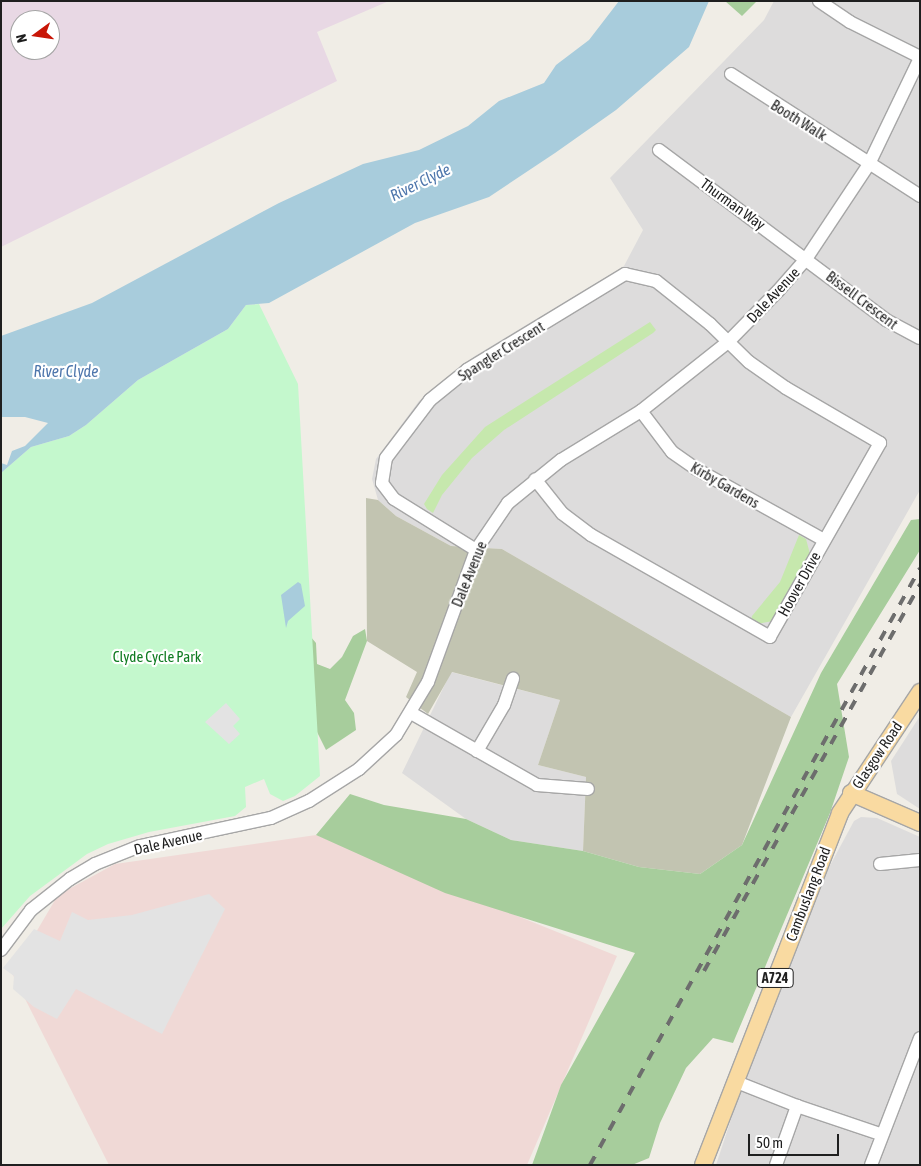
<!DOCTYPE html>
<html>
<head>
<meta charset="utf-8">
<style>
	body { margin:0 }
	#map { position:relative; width:921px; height:1166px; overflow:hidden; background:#f0ede6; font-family:"Asap Condensed",sans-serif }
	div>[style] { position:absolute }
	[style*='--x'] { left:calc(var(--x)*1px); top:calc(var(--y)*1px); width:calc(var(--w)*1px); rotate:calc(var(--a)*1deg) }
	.residential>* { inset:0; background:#dddcdc }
	.commercial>* { inset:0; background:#f0d9d6 }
	.industrial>* { inset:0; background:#e8d8e4 }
	.construction>* { inset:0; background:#c2c4b1 }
	.grass>* { inset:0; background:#c6e8ad }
	.forest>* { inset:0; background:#a7cd9c }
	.park>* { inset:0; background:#c4f8cd }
	.parking>* { inset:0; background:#e3e3e3 }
	.water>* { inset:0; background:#a8ccdc }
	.roads { filter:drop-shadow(1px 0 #a6a6a6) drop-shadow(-1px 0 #a6a6a6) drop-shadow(0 1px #a6a6a6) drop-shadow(0 -1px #a6a6a6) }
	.minor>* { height:12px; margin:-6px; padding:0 6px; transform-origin:6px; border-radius:6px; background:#fff }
	.major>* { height:16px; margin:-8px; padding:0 8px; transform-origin:8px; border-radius:8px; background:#f9daa1 }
	.rail>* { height:4px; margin-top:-2px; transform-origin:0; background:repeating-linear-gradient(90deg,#6d6d6d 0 10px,transparent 0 20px) }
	span { translate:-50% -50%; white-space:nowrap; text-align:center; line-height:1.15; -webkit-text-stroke:4.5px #fff; paint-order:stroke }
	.shield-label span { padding:1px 4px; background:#fff; border:1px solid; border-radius:4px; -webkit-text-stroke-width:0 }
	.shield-label { font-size:14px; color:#1f1f1f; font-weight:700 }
	.street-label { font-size:15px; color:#1f1f1f }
	.park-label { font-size:15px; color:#0f7b21 }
	.water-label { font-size:16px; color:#4e76ac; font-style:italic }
	.frame { position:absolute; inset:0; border:2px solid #1f1f1f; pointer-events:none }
	.north { position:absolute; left:10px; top:10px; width:50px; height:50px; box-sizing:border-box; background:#fff; border:1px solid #a5a5a5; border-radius:50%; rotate:256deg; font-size:14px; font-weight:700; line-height:20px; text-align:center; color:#1f1f1f }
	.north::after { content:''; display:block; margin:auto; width:18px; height:22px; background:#c81607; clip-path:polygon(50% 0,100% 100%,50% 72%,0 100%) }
	.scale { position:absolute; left:748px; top:1134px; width:91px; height:22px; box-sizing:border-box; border:2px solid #1f1f1f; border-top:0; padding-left:6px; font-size:15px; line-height:18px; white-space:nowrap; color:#1f1f1f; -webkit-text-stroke:4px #fff; paint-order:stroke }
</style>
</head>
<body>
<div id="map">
	<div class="residential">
		<div style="clip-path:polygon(774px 1px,920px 1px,920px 490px,791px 717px,502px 549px,451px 546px,396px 516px,378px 500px,372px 479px,376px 459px,419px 401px,475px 356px,624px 266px,643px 230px,610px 178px,764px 20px)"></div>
		<div style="clip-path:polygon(451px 672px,560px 700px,538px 765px,586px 777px,583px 851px,511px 840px,466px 819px,402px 773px)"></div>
		<div style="clip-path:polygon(920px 716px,920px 809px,897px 794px,891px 761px)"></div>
		<div style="clip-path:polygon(861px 817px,877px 818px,920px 837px,920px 1165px,716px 1165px,740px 1092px,820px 884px,854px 821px)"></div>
	</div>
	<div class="commercial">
		<div style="clip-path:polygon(316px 835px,617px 956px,527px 1165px,109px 1165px,12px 973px,58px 895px,115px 864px)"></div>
	</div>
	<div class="industrial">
		<div style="clip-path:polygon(evenodd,1px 1px,389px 1px,317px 32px,337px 81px,1px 247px,1px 1px,20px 20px,50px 20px,50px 50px,20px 50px,20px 20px)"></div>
	</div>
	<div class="construction">
		<div style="clip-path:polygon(366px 498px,378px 500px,396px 516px,451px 546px,502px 549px,791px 717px,742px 845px,700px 874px,639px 867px,583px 851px,586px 777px,538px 765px,560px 700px,452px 672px,428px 714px,406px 697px,417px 672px,367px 641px)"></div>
	</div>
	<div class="grass">
		<div style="clip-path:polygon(650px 322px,656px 330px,653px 333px,504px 430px,472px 458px,442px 495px,433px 513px,427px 509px,424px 504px,442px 475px,485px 427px)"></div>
		<div style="clip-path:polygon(799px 535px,806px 539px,810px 554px,773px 621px,757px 624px,751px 620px,752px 616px,780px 582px)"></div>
	</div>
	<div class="forest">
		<div style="clip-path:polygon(725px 1px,757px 1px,742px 16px)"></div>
		<div style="clip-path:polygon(920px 519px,920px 550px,837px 684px,849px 757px,830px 813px,733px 1043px,713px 1038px,686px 1068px,660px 1123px,649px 1158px,632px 1165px,532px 1165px,561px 1085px,635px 953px,445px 893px,316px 835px,350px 794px,384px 805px,466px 819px,511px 840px,583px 851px,639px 867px,700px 874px,742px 845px,821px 673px,911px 520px)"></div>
		<div style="clip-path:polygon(304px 629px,316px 643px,317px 664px,330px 669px,342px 657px,353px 636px,365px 629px,367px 641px,345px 700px,354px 713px,356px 730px,326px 750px,306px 710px)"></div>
	</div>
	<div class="park">
		<div style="clip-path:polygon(259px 304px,298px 384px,320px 776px,295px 796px,283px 801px,270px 794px,264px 779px,245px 787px,246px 807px,235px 816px,149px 832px,108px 844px,87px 854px,30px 896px,1px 929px,1px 473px,31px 447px,69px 436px,86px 425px,138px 380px,228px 329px,246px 305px)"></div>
	</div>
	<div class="parking">
		<div style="clip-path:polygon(226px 703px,240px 719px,233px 726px,240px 734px,229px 744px,205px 722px)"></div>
		<div style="clip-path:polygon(209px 894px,225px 909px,162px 1034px,76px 989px,57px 1019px,34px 1007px,13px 989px,14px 976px,3px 968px,34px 929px,60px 941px,72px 912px,88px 920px,132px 915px)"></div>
	</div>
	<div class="water">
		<div style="clip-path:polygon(619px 1px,709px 1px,689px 47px,616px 110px,555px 153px,489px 197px,415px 223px,269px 303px,246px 305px,228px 329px,138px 380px,86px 425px,69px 436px,31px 447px,1px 473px,1px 463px,7px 465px,12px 451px,25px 446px,48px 423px,25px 417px,1px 417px,1px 336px,92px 303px,279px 203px,363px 164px,419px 150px,468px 126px,499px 101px,544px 83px,556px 65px,589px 40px)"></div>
		<div style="clip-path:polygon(298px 582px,301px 584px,305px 606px,288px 621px,286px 628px,281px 595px)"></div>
	</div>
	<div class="roads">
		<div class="minor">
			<div style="--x:819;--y:1;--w:37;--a:34"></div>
			<div style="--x:850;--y:22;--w:78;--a:26.6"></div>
			<div style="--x:731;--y:74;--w:225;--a:32.8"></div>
			<div style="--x:659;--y:150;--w:284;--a:36.8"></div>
			<div style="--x:886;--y:320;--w:38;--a:28"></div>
			<div style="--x:641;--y:411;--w:51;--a:52.9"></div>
			<div style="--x:672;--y:452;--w:29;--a:35"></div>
			<div style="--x:696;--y:469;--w:146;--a:29"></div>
			<div style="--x:476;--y:550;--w:97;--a:-148.1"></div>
			<div style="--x:394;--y:499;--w:20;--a:-127"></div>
			<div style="--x:382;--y:483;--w:25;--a:-81"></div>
			<div style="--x:386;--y:458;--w:73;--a:-52.8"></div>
			<div style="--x:430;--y:400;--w:48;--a:-39"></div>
			<div style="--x:467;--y:370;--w:185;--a:-31.3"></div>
			<div style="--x:625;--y:274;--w:32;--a:13"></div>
			<div style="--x:656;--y:281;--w:69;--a:38.5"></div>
			<div style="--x:710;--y:324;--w:54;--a:44.3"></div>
			<div style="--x:749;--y:362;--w:45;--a:35.1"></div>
			<div style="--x:786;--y:388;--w:109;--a:30.3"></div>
			<div style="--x:880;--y:443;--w:223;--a:119.6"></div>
			<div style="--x:770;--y:637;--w:206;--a:-150.3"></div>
			<div style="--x:591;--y:535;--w:36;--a:-143"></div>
			<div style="--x:562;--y:513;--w:43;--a:-128.5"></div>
			<div style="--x:411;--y:713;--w:145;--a:29.7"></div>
			<div style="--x:537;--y:785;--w:51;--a:4.5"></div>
			<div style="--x:477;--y:751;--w:53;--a:-59.6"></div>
			<div style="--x:504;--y:705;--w:28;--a:-71"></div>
			<div style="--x:880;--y:864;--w:40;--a:-5.7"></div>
			<div style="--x:1;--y:950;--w:50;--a:-53.1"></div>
			<div style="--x:31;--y:910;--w:50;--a:-38.5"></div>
			<div style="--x:70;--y:879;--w:29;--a:-31"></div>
			<div style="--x:95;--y:864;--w:48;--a:-21.8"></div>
			<div style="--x:140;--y:846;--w:134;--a:-12.1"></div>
			<div style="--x:271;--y:818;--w:42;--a:-24.1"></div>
			<div style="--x:309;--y:801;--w:59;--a:-32.6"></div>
			<div style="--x:359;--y:769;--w:50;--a:-42.6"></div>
			<div style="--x:396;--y:735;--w:62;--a:-58.9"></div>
			<div style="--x:428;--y:682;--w:140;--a:-70"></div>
			<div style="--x:476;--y:550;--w:57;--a:-55.8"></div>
			<div style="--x:508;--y:503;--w:68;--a:-39.1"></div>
			<div style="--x:561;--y:460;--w:94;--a:-31.5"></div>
			<div style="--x:641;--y:411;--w:111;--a:-38.4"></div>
			<div style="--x:728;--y:342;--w:71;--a:-45.6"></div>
			<div style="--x:778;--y:291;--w:43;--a:-48.8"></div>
			<div style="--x:806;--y:259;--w:114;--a:-56.4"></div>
			<div style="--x:869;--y:164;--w:118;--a:-64.3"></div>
			<div style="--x:734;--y:1081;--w:68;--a:21.6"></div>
			<div style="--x:797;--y:1106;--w:88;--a:18.6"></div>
			<div style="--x:776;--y:1165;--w:63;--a:-70.4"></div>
			<div style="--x:871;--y:1165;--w:136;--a:-68.9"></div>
		</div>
		<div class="major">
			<div style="--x:851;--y:793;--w:75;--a:23.5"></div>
			<div style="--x:703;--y:1165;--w:378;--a:-68.7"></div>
			<div style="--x:840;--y:813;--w:145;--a:-56.5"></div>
		</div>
	</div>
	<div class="rail">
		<div style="--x:704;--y:971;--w:443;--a:-60.8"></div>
		<div style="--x:590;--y:1165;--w:682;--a:-61.07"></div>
	</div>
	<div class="shield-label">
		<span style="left:775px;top:978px">A724</span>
	</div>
	<div class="street-label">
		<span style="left:799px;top:120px;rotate:32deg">Booth Walk</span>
		<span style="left:733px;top:204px;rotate:36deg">Thurman Way</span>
		<span style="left:773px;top:295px;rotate:-47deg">Dale Avenue</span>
		<span style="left:862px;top:300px;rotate:37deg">Bissell Crescent</span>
		<span style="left:501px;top:351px;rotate:-32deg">Spangler Crescent</span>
		<span style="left:725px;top:485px;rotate:30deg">Kirby Gardens</span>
		<span style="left:469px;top:574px;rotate:-68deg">Dale Avenue</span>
		<span style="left:799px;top:584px;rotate:-61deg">Hoover Drive</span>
		<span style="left:877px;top:755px;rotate:-56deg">Glasgow Road</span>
		<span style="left:168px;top:842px;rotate:-13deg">Dale Avenue</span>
		<span style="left:808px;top:894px;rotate:-69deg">Cambuslang Road</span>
	</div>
	<div class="park-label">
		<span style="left:157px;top:657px">Clyde Cycle Park</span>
	</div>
	<div class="water-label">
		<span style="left:420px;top:182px;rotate:-26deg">River Clyde</span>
		<span style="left:66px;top:371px">River Clyde</span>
	</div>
	<div class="frame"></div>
	<div class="north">N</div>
	<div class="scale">50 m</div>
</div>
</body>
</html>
